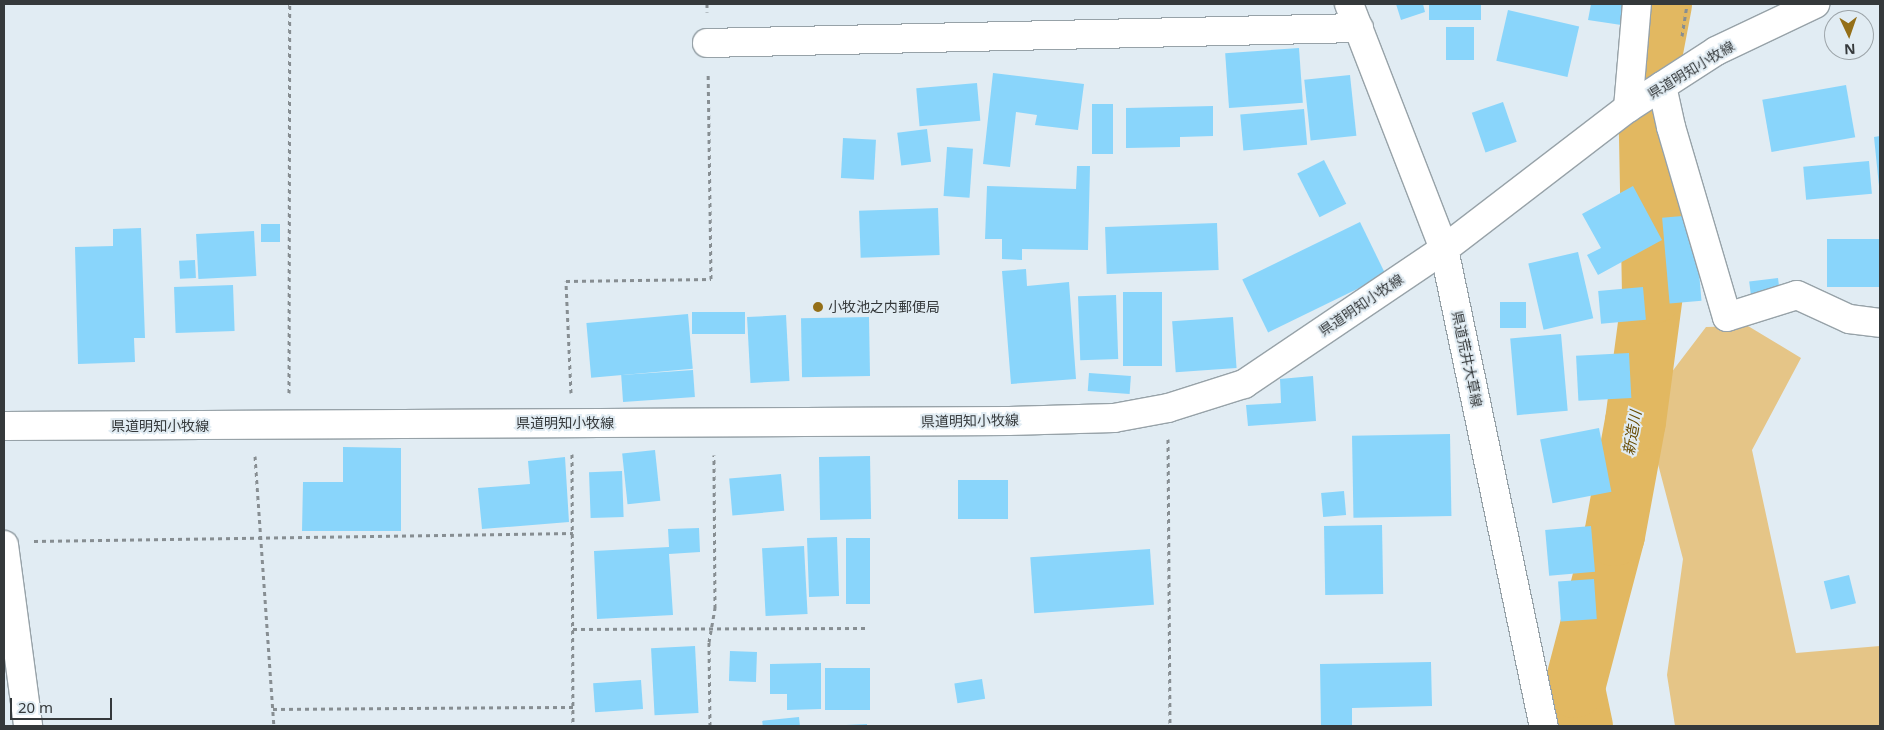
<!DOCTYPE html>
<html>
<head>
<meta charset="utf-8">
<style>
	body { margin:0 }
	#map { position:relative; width:1884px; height:730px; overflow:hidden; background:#e1ecf3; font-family:"Noto Sans","Noto Sans JP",sans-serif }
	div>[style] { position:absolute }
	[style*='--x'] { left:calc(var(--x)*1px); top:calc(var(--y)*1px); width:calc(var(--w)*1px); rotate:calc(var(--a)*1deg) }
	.green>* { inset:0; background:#e5c587 }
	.river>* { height:61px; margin:-30.5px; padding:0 30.5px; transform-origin:30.5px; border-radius:30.5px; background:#e2b861 }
	.building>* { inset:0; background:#89d5fb; transform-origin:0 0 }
	.path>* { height:3px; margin-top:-1.5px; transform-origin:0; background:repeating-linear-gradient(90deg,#878e92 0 4px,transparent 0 8px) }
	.roads { filter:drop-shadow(1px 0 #97a2a8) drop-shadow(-1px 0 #97a2a8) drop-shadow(0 1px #97a2a8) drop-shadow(0 -1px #97a2a8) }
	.minor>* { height:28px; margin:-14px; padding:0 14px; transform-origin:14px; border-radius:14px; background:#fff }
	.secondary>* { height:28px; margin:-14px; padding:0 14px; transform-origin:14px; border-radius:14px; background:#fff }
	.dots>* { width:14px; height:14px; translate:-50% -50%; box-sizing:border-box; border:2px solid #e1ecf3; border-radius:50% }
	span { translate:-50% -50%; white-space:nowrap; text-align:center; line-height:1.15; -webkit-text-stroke:4px #e1ecf3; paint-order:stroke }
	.street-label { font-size:14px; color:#35393b }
	.poi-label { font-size:14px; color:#35393b }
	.left { translate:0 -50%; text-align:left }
	.water-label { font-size:15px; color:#674b02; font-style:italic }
	.frame { position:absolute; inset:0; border:5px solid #35393b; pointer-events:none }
	.north { position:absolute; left:1824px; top:10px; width:50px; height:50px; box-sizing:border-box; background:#e1ecf3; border:1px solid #9ca4a9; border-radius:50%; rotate:177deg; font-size:14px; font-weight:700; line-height:20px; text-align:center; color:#35393b }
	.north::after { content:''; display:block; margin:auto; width:18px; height:22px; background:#946f18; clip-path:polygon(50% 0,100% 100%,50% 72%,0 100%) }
	.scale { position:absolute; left:10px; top:698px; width:102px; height:22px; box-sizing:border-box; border:2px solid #35393b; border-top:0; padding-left:6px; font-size:15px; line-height:18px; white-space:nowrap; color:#35393b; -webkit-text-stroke:4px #e1ecf3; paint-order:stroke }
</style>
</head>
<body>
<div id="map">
	<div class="green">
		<div style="clip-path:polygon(1748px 326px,1801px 358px,1752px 450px,1796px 653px,1880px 646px,1880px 726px,1675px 726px,1667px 675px,1683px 559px,1653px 445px,1671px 373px,1706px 327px)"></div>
	</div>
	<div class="river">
		<div style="--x:1652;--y:51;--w:48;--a:-79.2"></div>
		<div style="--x:1582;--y:726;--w:40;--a:-102"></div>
		<div style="--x:1574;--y:687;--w:157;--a:-75.3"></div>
		<div style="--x:1614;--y:535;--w:116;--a:-79.6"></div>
		<div style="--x:1635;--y:421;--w:129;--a:-82.4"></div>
		<div style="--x:1652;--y:293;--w:160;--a:-91.1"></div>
	</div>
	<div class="building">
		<div style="clip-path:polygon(1396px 4px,1423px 4px,1425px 12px,1401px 20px)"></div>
		<div style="left:1429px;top:4px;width:52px;height:16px"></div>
		<div style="clip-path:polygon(1591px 4px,1632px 4px,1628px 26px,1588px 20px)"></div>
		<div style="left:1508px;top:10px;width:73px;height:52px;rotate:13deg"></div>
		<div style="left:1446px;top:27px;width:28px;height:33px"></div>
		<div style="left:1299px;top:48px;width:55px;height:74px;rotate:86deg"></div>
		<div style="clip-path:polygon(993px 73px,1084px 84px,1078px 130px,1035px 125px,1037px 115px,1016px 112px,1010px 167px,983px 164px)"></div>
		<div style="left:1350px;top:75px;width:61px;height:46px;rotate:84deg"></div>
		<div style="left:977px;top:83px;width:38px;height:61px;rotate:85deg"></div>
		<div style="left:1846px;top:85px;width:53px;height:85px;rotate:80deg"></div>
		<div style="left:1503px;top:102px;width:42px;height:33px;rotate:71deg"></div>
		<div style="left:1092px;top:104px;width:21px;height:50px"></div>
		<div style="clip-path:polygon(1213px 106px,1213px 136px,1180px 137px,1180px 147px,1126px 148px,1126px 108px)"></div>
		<div style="left:1304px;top:109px;width:36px;height:64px;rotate:85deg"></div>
		<div style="left:927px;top:129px;width:33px;height:30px;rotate:83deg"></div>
		<div style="clip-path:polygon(1880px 136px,1880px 186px,1879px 186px,1874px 137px)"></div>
		<div style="left:843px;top:138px;width:33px;height:40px;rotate:3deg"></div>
		<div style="left:947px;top:147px;width:26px;height:49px;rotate:4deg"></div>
		<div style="left:1324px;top:160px;width:49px;height:30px;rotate:63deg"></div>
		<div style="left:1869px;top:161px;width:33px;height:66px;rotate:85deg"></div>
		<div style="clip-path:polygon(1077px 166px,1090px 166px,1088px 250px,1022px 249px,1022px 260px,1002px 259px,1002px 239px,985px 239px,987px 186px,1076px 189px)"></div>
		<div style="clip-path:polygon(1633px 186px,1662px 240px,1598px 275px,1587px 255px,1601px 248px,1582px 214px)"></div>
		<div style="left:938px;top:208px;width:47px;height:79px;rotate:88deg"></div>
		<div style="left:1694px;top:215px;width:86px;height:32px;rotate:85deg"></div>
		<div style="left:1360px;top:222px;width:59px;height:131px;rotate:64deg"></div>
		<div style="left:1217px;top:223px;width:47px;height:112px;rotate:88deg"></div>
		<div style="left:261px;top:224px;width:19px;height:18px"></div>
		<div style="clip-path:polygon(141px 228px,145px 338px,134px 338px,135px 362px,78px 364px,75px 247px,113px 246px,113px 229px)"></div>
		<div style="left:254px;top:231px;width:45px;height:58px;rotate:87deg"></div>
		<div style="left:1880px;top:239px;width:48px;height:53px;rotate:90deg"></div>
		<div style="left:1578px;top:252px;width:68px;height:51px;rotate:77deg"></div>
		<div style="left:195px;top:260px;width:18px;height:16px;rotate:87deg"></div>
		<div style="clip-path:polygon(1026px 269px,1027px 286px,1069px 282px,1076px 379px,1011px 384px,1002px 271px)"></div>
		<div style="left:1778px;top:278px;width:17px;height:29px;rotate:83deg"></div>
		<div style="left:233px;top:285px;width:46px;height:59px;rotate:88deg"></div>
		<div style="left:1643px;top:287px;width:33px;height:45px;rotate:85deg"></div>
		<div style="left:1123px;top:292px;width:39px;height:74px"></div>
		<div style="left:1116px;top:295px;width:64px;height:38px;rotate:88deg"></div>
		<div style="left:1500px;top:302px;width:26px;height:26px"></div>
		<div style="left:745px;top:312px;width:22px;height:53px;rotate:90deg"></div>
		<div style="left:688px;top:314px;width:55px;height:102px;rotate:85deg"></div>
		<div style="left:786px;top:315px;width:66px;height:39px;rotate:87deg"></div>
		<div style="left:869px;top:317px;width:59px;height:68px;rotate:89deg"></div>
		<div style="left:1233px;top:317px;width:51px;height:61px;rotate:86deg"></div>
		<div style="left:1561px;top:334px;width:77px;height:51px;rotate:85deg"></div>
		<div style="left:1629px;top:353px;width:45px;height:53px;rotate:87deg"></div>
		<div style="left:693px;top:370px;width:27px;height:72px;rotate:86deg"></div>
		<div style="left:1089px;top:373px;width:42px;height:18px;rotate:4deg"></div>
		<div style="clip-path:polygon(1313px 376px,1316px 421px,1248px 426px,1246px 405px,1281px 403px,1280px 379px)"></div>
		<div style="left:1599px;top:428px;width:65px;height:60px;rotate:79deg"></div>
		<div style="left:1450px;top:434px;width:82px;height:98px;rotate:89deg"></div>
		<div style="clip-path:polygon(343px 447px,401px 448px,401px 531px,302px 531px,303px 482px,343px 482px)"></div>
		<div style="left:655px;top:450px;width:51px;height:33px;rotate:84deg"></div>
		<div style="left:870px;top:456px;width:63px;height:51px;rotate:89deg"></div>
		<div style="clip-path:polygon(565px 457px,569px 522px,482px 529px,478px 488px,530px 484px,528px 461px)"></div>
		<div style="left:622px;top:471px;width:46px;height:33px;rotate:88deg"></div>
		<div style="left:781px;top:474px;width:37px;height:52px;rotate:85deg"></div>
		<div style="left:958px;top:480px;width:50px;height:39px"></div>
		<div style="left:1344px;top:491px;width:24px;height:23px;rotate:85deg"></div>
		<div style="left:1382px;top:525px;width:69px;height:58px;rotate:89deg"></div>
		<div style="left:1591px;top:526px;width:46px;height:46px;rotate:85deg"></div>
		<div style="clip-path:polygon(699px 528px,700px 552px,669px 554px,673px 615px,597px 619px,594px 551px,669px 547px,668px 529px)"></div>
		<div style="left:837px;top:537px;width:59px;height:30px;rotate:88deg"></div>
		<div style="left:846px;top:538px;width:24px;height:66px"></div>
		<div style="left:804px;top:546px;width:68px;height:42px;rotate:87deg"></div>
		<div style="left:1150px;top:549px;width:56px;height:120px;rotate:86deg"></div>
		<div style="left:1849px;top:575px;width:29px;height:26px;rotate:76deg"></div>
		<div style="left:1594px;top:579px;width:40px;height:36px;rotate:86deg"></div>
		<div style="left:695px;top:646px;width:67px;height:44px;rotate:87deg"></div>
		<div style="left:730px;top:651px;width:27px;height:30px;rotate:2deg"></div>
		<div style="clip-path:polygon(1431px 662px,1432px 706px,1352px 708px,1352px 726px,1321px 726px,1320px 664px)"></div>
		<div style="clip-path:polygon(821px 663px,821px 709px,787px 710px,787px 694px,770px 694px,770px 664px)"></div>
		<div style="left:825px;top:668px;width:45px;height:42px"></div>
		<div style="left:982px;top:679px;width:20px;height:28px;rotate:81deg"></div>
		<div style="left:641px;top:680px;width:29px;height:48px;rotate:86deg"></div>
		<div style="left:799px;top:717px;width:9px;height:37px;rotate:84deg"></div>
		<div style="clip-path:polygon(867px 724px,867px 726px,846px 726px,846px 725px)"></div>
	</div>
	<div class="path">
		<div style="--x:707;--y:4;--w:8;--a:90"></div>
		<div style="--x:1682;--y:36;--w:32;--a:-81"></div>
		<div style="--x:289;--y:393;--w:389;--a:-89.9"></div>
		<div style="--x:571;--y:393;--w:112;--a:-92.6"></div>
		<div style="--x:566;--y:281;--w:145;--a:-0.8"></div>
		<div style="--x:711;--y:279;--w:206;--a:-90.8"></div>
		<div style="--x:1168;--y:439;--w:287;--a:89.6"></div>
		<div style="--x:572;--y:454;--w:272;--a:89.8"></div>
		<div style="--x:255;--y:456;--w:271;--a:86"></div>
		<div style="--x:34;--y:541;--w:539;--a:-0.85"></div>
		<div style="--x:573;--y:629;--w:295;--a:-0.2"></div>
		<div style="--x:273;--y:709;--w:300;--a:-0.4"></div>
		<div style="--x:710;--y:726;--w:84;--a:-90.7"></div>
		<div style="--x:709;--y:642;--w:35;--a:-80"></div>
		<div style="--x:715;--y:608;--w:153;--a:-90.4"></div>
	</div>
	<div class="roads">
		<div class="minor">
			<div style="--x:707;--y:43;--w:652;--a:-1.32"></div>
			<div style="--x:1662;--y:86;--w:42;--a:77.6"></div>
			<div style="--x:1671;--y:127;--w:198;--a:73.6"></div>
			<div style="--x:1727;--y:317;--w:73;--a:-17.4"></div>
			<div style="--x:1797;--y:295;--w:57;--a:24.8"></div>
			<div style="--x:1849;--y:319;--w:31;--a:7"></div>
			<div style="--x:1628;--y:108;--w:104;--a:-85.1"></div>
			<div style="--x:4;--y:545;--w:183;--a:82.4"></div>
		</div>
		<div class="secondary">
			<div style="--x:1349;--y:4;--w:263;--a:68.8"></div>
			<div style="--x:1444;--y:249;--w:487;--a:78.2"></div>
			<div style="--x:4;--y:426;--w:1004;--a:-0.29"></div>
			<div style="--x:1008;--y:421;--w:106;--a:-1.6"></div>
			<div style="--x:1114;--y:418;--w:55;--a:-10.5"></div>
			<div style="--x:1168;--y:408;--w:80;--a:-17.5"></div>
			<div style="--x:1244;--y:384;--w:241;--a:-34"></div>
			<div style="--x:1444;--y:249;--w:232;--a:-37.5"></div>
			<div style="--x:1628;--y:108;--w:105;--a:-32.9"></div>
			<div style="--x:1716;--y:51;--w:110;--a:-25.4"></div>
		</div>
	</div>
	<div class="dots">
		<div style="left:818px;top:307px;background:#946f18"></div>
	</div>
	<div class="street-label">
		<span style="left:1691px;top:70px;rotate:-31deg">県道明知小牧線</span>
		<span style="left:1361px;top:305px;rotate:-34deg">県道明知小牧線</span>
		<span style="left:1467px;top:359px;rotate:78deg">県道荒井大草線</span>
		<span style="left:970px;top:421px;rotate:-1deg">県道明知小牧線</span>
		<span style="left:565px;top:423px">県道明知小牧線</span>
		<span style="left:160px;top:426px">県道明知小牧線</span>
	</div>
	<div class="poi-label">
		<span class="left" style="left:828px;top:307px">小牧池之内郵便局</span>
	</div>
	<div class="water-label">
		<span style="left:1632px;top:433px;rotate:-80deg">新造川</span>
	</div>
	<div class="frame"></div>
	<div class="north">N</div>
	<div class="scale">20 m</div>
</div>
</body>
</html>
